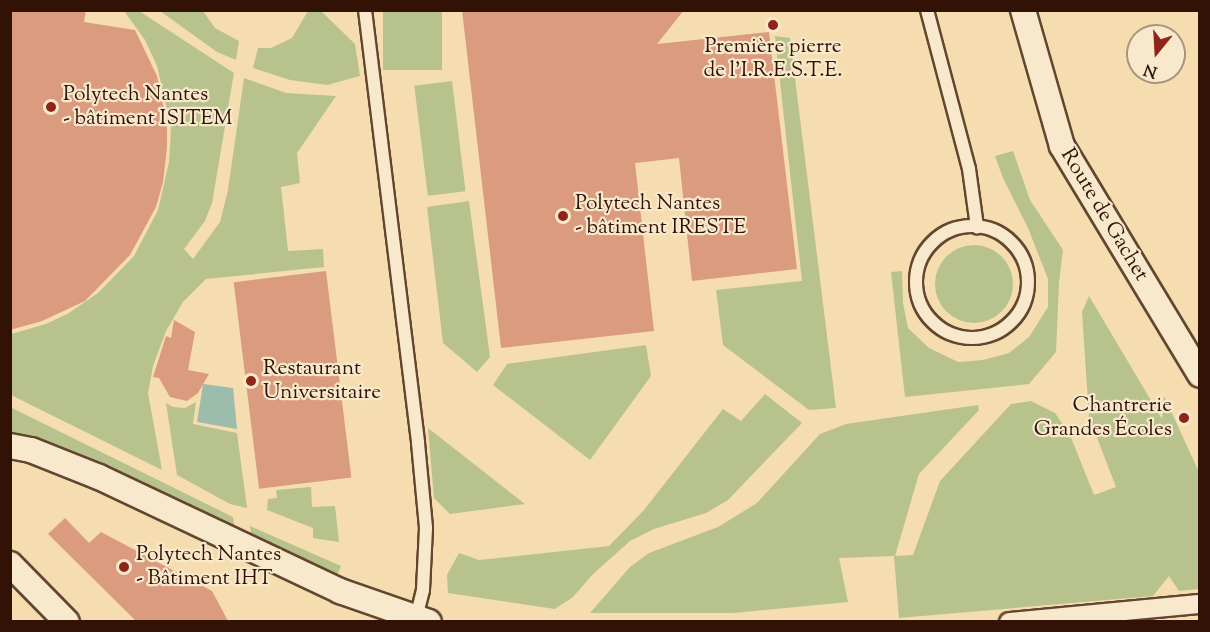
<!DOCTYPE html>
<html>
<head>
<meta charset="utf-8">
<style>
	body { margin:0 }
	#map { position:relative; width:1210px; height:632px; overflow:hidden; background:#f5ddb0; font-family:"Sorts Mill Goudy",serif }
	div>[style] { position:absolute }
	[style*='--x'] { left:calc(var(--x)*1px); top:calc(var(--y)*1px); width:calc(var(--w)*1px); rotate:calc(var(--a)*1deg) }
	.green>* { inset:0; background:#b8c28d; transform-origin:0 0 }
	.round { border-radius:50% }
	.water>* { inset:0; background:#9cbcac }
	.building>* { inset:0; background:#da9b7e; transform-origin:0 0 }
	.roads { filter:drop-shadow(2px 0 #634530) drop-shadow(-2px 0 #634530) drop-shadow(0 2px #634530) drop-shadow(0 -2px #634530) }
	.service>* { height:12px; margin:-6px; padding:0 6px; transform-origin:6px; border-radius:6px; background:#f8e9cc }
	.service>.ring { margin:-6px; padding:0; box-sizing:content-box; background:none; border:12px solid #f8e9cc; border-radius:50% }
	.pedestrian>* { height:18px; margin:-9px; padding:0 9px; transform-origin:9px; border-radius:9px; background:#f8e9cc }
	.minor>* { height:24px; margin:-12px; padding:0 12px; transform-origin:12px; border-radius:12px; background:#f8e9cc }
	.dots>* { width:16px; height:16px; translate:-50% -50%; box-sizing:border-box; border:3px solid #f8e9cc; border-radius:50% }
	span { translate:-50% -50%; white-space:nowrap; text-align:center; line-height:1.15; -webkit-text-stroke:4.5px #f8e9cc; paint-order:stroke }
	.poi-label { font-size:21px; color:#321205 }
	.left { translate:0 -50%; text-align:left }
	.right { translate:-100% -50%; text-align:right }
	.street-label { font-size:21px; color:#321205 }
	.frame { position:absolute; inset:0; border:12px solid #321205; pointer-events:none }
	.north { position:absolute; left:1126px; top:24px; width:60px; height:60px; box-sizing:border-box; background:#f8e9cc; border:2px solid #a9937c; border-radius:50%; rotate:198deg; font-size:16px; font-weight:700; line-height:24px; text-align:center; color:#321205 }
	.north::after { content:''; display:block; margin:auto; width:21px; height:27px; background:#8f2418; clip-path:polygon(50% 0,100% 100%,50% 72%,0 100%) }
</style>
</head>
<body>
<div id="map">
	<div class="green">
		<div style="clip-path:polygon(124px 11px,139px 11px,234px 73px,212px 203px,205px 221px,184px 249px,193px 259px,220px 222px,228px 190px,244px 78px,286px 93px,336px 96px,297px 153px,300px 183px,281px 187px,288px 251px,323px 249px,324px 267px,206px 279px,183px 302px,166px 331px,153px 366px,148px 393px,162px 470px,11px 395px,11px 334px,46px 324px,69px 313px,98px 293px,134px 256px,158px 210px,169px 162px,171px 128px,157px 66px,145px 40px)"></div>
		<div style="clip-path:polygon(160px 11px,203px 11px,215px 28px,239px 41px,236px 60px,217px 52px)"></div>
		<div style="clip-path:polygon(308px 11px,321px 11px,355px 44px,360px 76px,327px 85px,290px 80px,253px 68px,258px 48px,271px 48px,292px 38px)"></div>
		<div style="left:383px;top:11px;width:59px;height:59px"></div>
		<div style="clip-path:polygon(775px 36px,790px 38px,836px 408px,809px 410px,723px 345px,716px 290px,802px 281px)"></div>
		<div style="left:452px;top:81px;width:111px;height:38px;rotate:83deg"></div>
		<div style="clip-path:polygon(1013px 151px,1030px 200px,1063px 250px,1059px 282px,1056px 352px,1029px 384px,905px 397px,891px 272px,902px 271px,903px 303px,908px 328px,929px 348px,958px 362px,983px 360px,1009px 353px,1029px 337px,1048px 307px,1048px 279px,1028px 228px,1003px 178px,995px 156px)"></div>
		<div style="clip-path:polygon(469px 201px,490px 357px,477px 372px,443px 343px,427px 207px)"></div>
		<div class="round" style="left:935px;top:245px;width:78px;height:78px"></div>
		<div style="clip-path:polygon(1089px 296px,1162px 419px,1164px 396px,1199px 472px,1199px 589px,1179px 591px,1169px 576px,1153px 596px,899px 618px,894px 556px,839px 558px,848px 602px,734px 613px,590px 613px,630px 567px,649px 553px,718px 527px,757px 503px,820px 434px,846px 424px,978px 405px,979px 410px,919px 474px,895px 556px,913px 555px,940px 481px,1011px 404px,1031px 401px,1055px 413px,1070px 435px,1094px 495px,1116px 487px,1089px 417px,1082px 312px)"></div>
		<div style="clip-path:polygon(646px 345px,651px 376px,590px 460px,493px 385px,507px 364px)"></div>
		<div style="clip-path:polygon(765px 394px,802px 423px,728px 500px,706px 513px,654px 529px,630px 541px,592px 575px,573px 597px,555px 609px,448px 593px,447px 575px,459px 553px,479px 560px,609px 546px,644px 510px,723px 409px,741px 421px)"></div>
		<div style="clip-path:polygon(196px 402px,193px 424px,237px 433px,247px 508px,230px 504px,177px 475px,166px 403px,173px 407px,185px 408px)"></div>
		<div style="clip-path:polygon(10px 407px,233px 517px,236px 538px,33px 440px,11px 434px)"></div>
		<div style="clip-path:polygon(428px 428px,525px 504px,450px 514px,434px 498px)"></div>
		<div style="clip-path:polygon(311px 487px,312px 507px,335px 506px,339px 542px,313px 538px,313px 528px,267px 510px,268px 499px,277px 498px,276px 490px)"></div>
		<div style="clip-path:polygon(250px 526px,341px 566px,334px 583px,253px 546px)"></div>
	</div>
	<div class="water">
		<div style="clip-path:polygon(203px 384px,233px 388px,237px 429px,197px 422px)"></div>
	</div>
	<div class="building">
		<div style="clip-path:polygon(10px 10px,86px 10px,84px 22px,135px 30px,157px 76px,167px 124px,167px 148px,163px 182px,156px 207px,130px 255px,85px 301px,42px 321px,10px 330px)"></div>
		<div style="clip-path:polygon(462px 10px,684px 10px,657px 44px,769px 32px,797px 269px,692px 281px,679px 158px,635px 163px,654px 331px,501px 348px)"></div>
		<div style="left:326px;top:271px;width:208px;height:93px;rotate:83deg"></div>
		<div style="clip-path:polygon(174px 320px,195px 332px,188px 370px,209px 374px,198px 393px,187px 401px,170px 397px,159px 378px,153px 377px,166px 336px,171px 338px)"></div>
		<div style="clip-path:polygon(65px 518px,89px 543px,101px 532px,212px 591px,228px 621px,136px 621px,48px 534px)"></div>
	</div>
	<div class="roads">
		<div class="service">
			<div style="--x:365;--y:10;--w:436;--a:83"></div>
			<div style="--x:418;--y:443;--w:85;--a:84.6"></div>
			<div style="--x:426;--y:528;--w:62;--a:92.8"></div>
			<div style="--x:423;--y:590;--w:29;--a:104"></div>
			<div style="--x:927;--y:10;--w:164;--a:75.2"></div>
			<div style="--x:969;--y:169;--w:59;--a:82.1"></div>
			<div class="ring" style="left:916px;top:226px;width:100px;height:100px"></div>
		</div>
		<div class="pedestrian">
			<div style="--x:1009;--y:622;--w:192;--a:-5.4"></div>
		</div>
		<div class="minor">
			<div style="--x:1023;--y:10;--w:141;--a:74"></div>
			<div style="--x:1062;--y:146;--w:267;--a:58.9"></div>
			<div style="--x:10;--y:446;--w:21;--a:11"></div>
			<div style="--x:31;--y:450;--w:73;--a:21.7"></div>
			<div style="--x:99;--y:477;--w:267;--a:25.3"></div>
			<div style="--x:340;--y:591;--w:94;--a:19.2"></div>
			<div style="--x:10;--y:564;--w:81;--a:45.5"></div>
		</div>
	</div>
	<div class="dots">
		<div style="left:773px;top:25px;background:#8f2418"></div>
		<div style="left:51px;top:107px;background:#8f2418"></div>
		<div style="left:563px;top:216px;background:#8f2418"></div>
		<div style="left:251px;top:381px;background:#8f2418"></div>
		<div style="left:1184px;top:418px;background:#8f2418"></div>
		<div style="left:124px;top:567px;background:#8f2418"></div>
	</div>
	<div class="poi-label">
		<span style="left:773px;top:59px">Première pierre<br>de l'I.R.E.S.T.E.</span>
		<span class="left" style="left:63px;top:107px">Polytech Nantes<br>- bâtiment ISITEM</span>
		<span class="left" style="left:575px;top:216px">Polytech Nantes<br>- bâtiment IRESTE</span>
		<span class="left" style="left:263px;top:381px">Restaurant<br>Universitaire</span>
		<span class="right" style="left:1172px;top:418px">Chantrerie<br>Grandes Écoles</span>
		<span class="left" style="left:136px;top:567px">Polytech Nantes<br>- Bâtiment IHT</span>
	</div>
	<div class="street-label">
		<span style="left:1104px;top:215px;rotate:59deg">Route de Gachet</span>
	</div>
	<div class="frame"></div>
	<div class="north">N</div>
</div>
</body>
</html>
